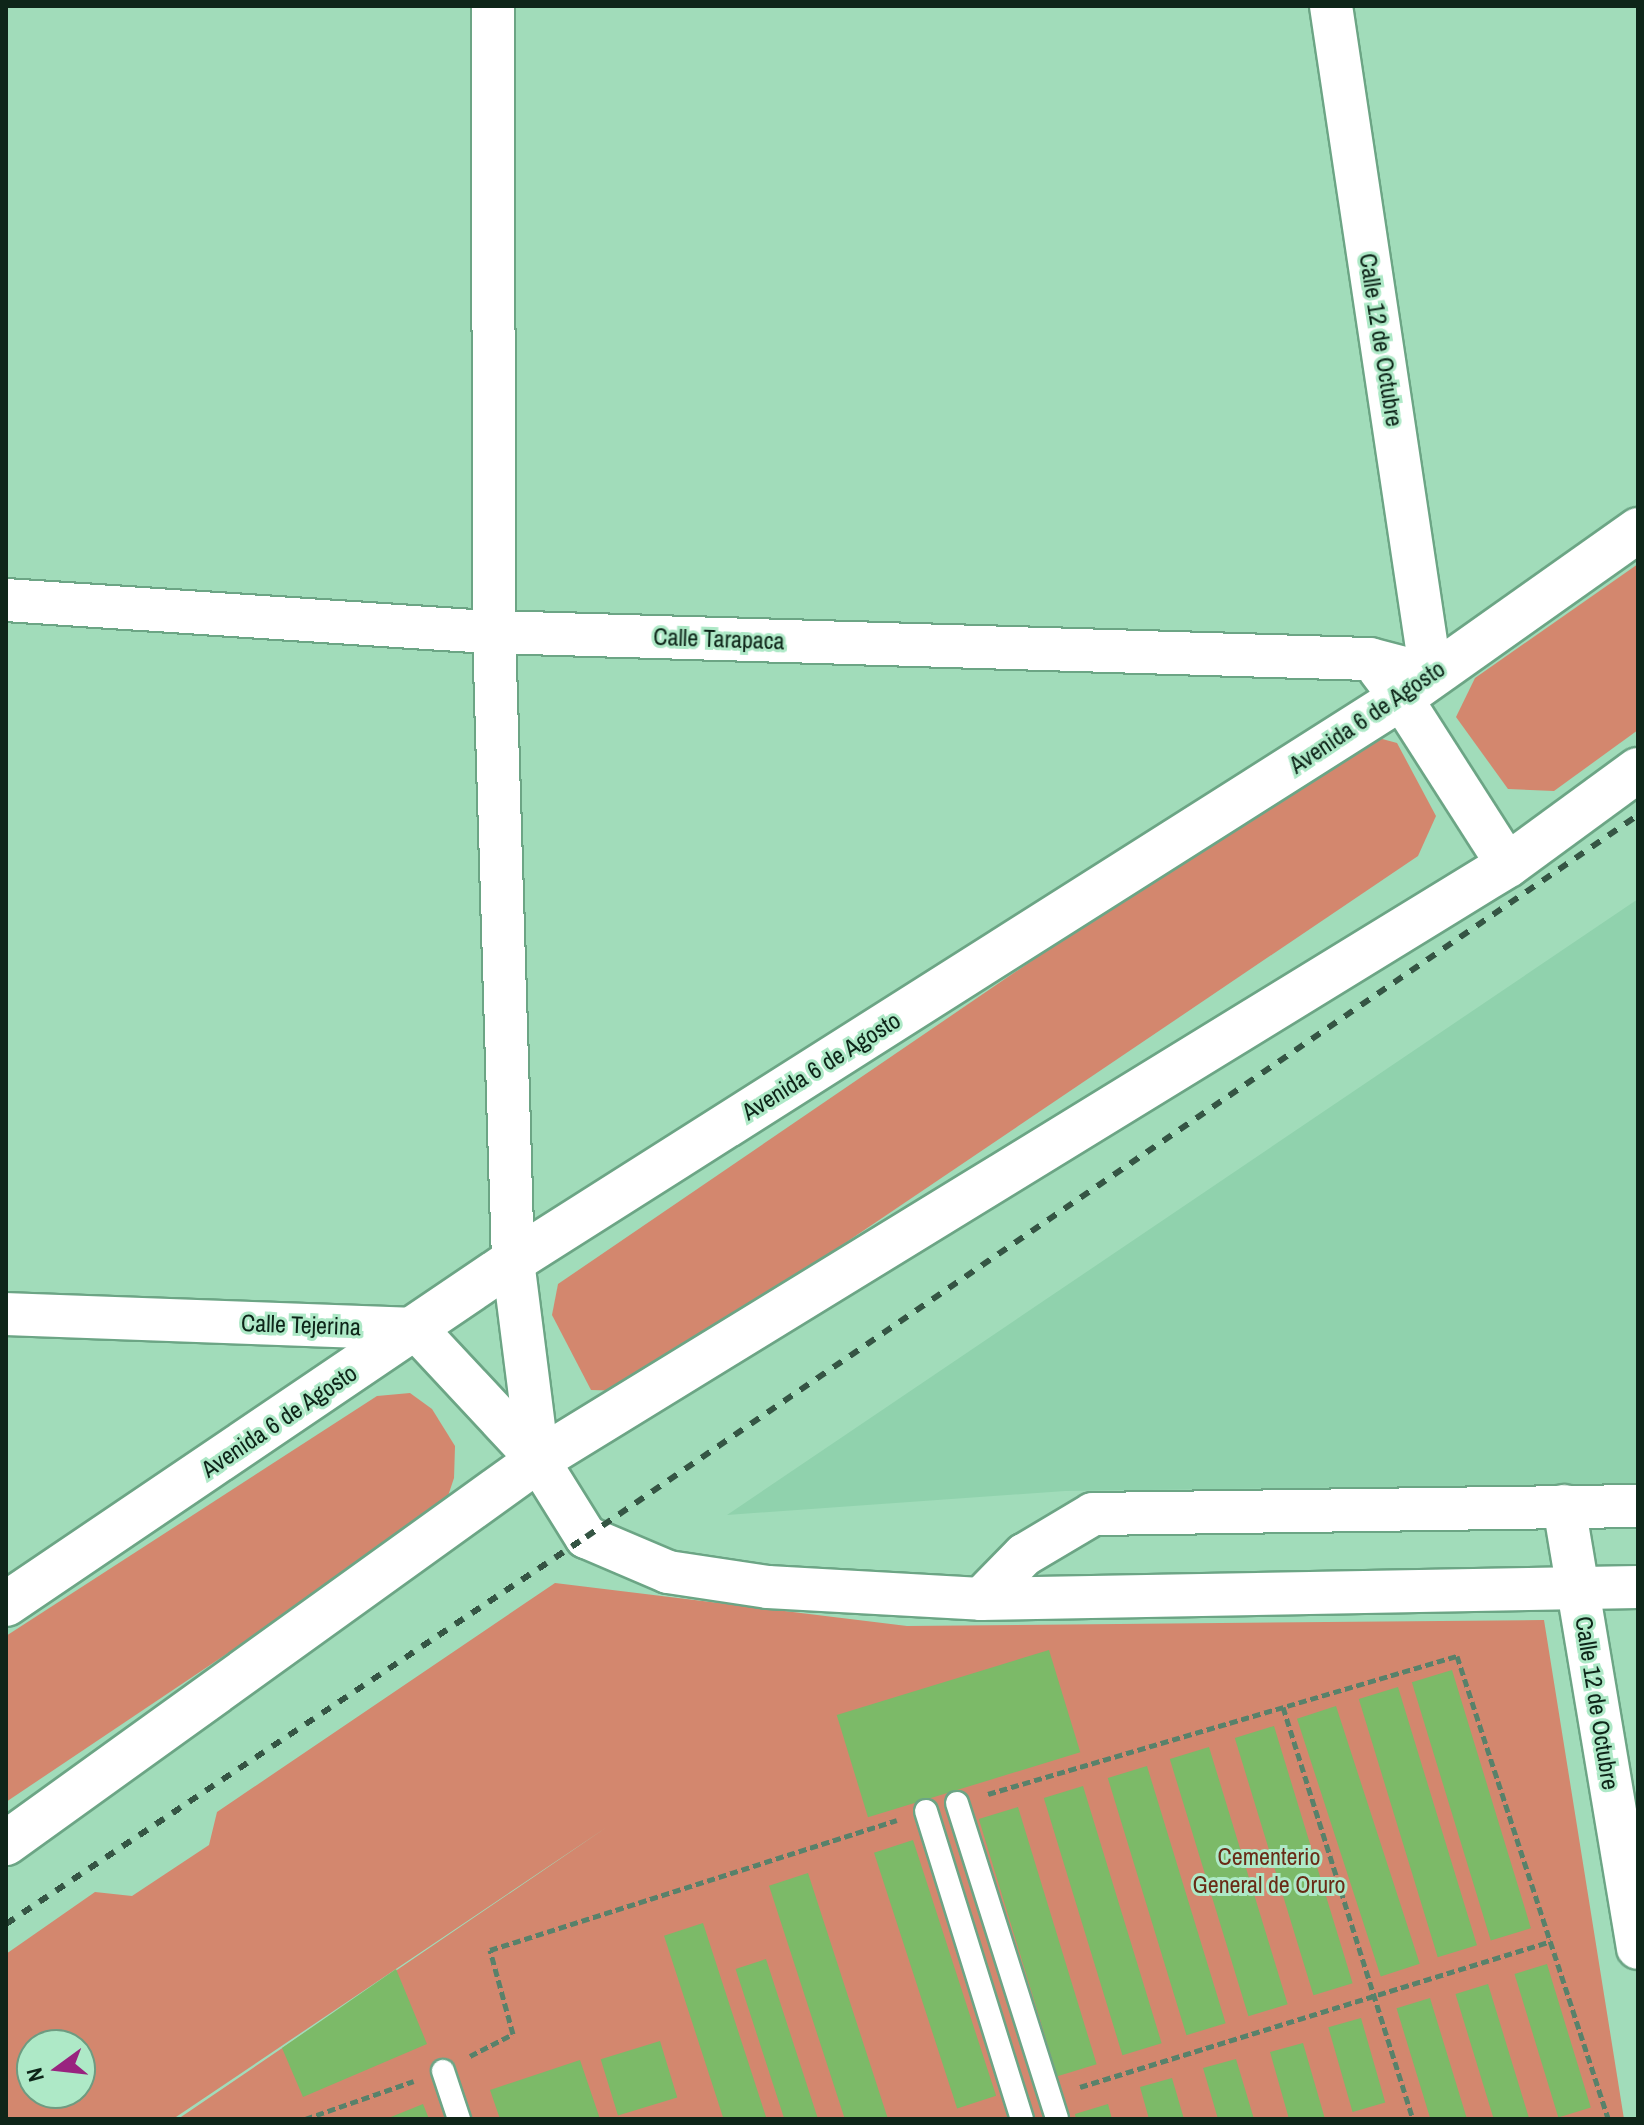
<!DOCTYPE html>
<html>
<head>
<meta charset="utf-8">
<style>
	body { margin:0 }
	#map { position:relative; width:1644px; height:2125px; overflow:hidden; background:#a1dcba; font-family:"Archivo Narrow",sans-serif }
	div>[style] { position:absolute }
	[style*='--x'] { left:calc(var(--x)*1px); top:calc(var(--y)*1px); width:calc(var(--w)*1px); rotate:calc(var(--a)*1deg) }
	.built>* { inset:0; background:#90d2ad }
	.green>* { inset:0; background:#d3876e }
	.building>* { inset:0; background:#7cba68; transform-origin:0 0 }
	.path>* { height:5px; margin-top:-2.5px; transform-origin:0; background:repeating-linear-gradient(90deg,#58816a 0 8px,transparent 0 12px) }
	.roads { filter:drop-shadow(2px 0 #6ca585) drop-shadow(-2px 0 #6ca585) drop-shadow(0 2px #6ca585) drop-shadow(0 -2px #6ca585) }
	.lane>* { height:22px; margin:-11px; padding:0 11px; transform-origin:11px; border-radius:11px; background:#fff }
	.street>* { height:42px; margin:-21px; padding:0 21px; transform-origin:21px; border-radius:21px; background:#fff }
	.primary>* { height:44px; margin:-22px; padding:0 22px; transform-origin:22px; border-radius:22px; background:#fff }
	.rail>* { height:6px; margin-top:-3px; transform-origin:0; background:repeating-linear-gradient(90deg,#355544 0 10px,transparent 0 20px) }
	span { translate:-50% -50%; white-space:nowrap; text-align:center; line-height:1.15; -webkit-text-stroke:6px #aee9c7; paint-order:stroke }
	.street-label { font-size:24px; color:#0e2519 }
	.park-label { font-size:24px; color:#692b16 }
	.frame { position:absolute; inset:0; border:8px solid #0e2519; pointer-events:none }
	.north { position:absolute; left:16px; top:2029px; width:80px; height:80px; box-sizing:border-box; background:#aee9c7; border:2px solid #6e9b81; border-radius:50%; rotate:255deg; font-size:22px; font-weight:700; line-height:32px; text-align:center; color:#0e2519 }
	.north::after { content:''; display:block; margin:auto; width:28px; height:36px; background:#99237f; clip-path:polygon(50% 0,100% 100%,50% 72%,0 100%) }
</style>
</head>
<body>
<div id="map">
	<div class="built">
		<div style="clip-path:polygon(1638px 899px,1638px 1484px,1065px 1491px,727px 1515px)"></div>
	</div>
	<div class="green">
		<div style="clip-path:polygon(1638px 564px,1638px 730px,1554px 791px,1508px 789px,1456px 717px,1475px 678px)"></div>
		<div style="clip-path:polygon(1364px 734px,1397px 743px,1436px 816px,1418px 856px,626px 1391px,591px 1390px,552px 1315px,558px 1284px)"></div>
		<div style="clip-path:polygon(410px 1393px,432px 1409px,455px 1446px,454px 1478px,444px 1508px,6px 1802px,6px 1636px,377px 1396px)"></div>
		<div style="clip-path:polygon(evenodd,555px 1583px,907px 1626px,1544px 1620px,1624px 2119px,178px 2119px,607px 1827px,173px 2119px,6px 2119px,6px 1954px,95px 1892px,132px 1896px,209px 1845px,217px 1812px,555px 1583px,32px 2045px,80px 2045px,80px 2093px,32px 2093px,32px 2045px)"></div>
	</div>
	<div class="building">
		<div style="left:1049px;top:1650px;width:107px;height:222px;rotate:73deg"></div>
		<div style="left:1452px;top:1670px;width:270px;height:42px;rotate:73deg"></div>
		<div style="left:1398px;top:1687px;width:270px;height:41px;rotate:73deg"></div>
		<div style="left:1336px;top:1706px;width:271px;height:41px;rotate:72deg"></div>
		<div style="left:1274px;top:1726px;width:269px;height:41px;rotate:73deg"></div>
		<div style="left:1209px;top:1747px;width:269px;height:41px;rotate:73deg"></div>
		<div style="left:1147px;top:1766px;width:269px;height:41px;rotate:73deg"></div>
		<div style="left:1083px;top:1786px;width:269px;height:41px;rotate:73deg"></div>
		<div style="left:1018px;top:1807px;width:269px;height:41px;rotate:73deg"></div>
		<div style="left:913px;top:1840px;width:269px;height:41px;rotate:72deg"></div>
		<div style="left:808px;top:1873px;width:258px;height:41px;rotate:72deg"></div>
		<div style="left:703px;top:1923px;width:206px;height:41px;rotate:72deg"></div>
		<div style="left:766px;top:1959px;width:168px;height:32px;rotate:72deg"></div>
		<div style="left:1547px;top:1964px;width:150px;height:34px;rotate:73deg"></div>
		<div style="clip-path:polygon(396px 1969px,427px 2044px,303px 2097px,282px 2048px)"></div>
		<div style="left:1488px;top:1984px;width:141px;height:34px;rotate:73deg"></div>
		<div style="left:1430px;top:1998px;width:126px;height:35px;rotate:73deg"></div>
		<div style="left:1361px;top:2018px;width:88px;height:34px;rotate:74deg"></div>
		<div style="left:660px;top:2041px;width:59px;height:62px;rotate:73deg"></div>
		<div style="clip-path:polygon(1303px 2043px,1325px 2119px,1289px 2119px,1270px 2052px)"></div>
		<div style="clip-path:polygon(1236px 2059px,1254px 2119px,1218px 2119px,1203px 2068px)"></div>
		<div style="clip-path:polygon(580px 2060px,600px 2119px,500px 2119px,490px 2090px)"></div>
		<div style="clip-path:polygon(1172px 2078px,1184px 2119px,1149px 2119px,1140px 2087px)"></div>
		<div style="clip-path:polygon(423px 2104px,429px 2119px,386px 2119px)"></div>
		<div style="clip-path:polygon(1108px 2104px,1112px 2119px,1076px 2119px,1075px 2114px)"></div>
	</div>
	<div class="path">
		<div style="--x:1283;--y:1707;--w:432;--a:72.5"></div>
		<div style="--x:988;--y:1794;--w:489;--a:-16.4"></div>
		<div style="--x:1457;--y:1656;--w:487;--a:71.9"></div>
		<div style="--x:470;--y:2056;--w:48;--a:-27.1"></div>
		<div style="--x:513;--y:2034;--w:87;--a:-105.3"></div>
		<div style="--x:490;--y:1950;--w:427;--a:-17.7"></div>
		<div style="--x:1080;--y:2087;--w:493;--a:-17.2"></div>
		<div style="--x:305;--y:2119;--w:115;--a:-19.2"></div>
	</div>
	<div class="roads">
		<div class="lane">
			<div style="--x:957;--y:1803;--w:331;--a:72.4"></div>
			<div style="--x:926;--y:1811;--w:323;--a:72.7"></div>
			<div style="--x:443;--y:2071;--w:51;--a:71.6"></div>
		</div>
		<div class="street">
			<div style="--x:493;--y:6;--w:626;--a:89.91"></div>
			<div style="--x:494;--y:632;--w:629;--a:88.27"></div>
			<div style="--x:513;--y:1261;--w:201;--a:82.8"></div>
			<div style="--x:538;--y:1460;--w:91;--a:58.1"></div>
			<div style="--x:586;--y:1537;--w:89;--a:23.1"></div>
			<div style="--x:668;--y:1572;--w:101;--a:8.5"></div>
			<div style="--x:768;--y:1587;--w:213;--a:3.2"></div>
			<div style="--x:981;--y:1599;--w:657;--a:-1.05"></div>
			<div style="--x:6;--y:600;--w:489;--a:3.8"></div>
			<div style="--x:494;--y:632;--w:876;--a:1.77"></div>
			<div style="--x:1370;--y:659;--w:63;--a:14.7"></div>
			<div style="--x:1431;--y:675;--w:676;--a:-98.5"></div>
			<div style="--x:1379;--y:669;--w:36;--a:53"></div>
			<div style="--x:1401;--y:698;--w:198;--a:57.4"></div>
			<div style="--x:6;--y:1314;--w:410;--a:2.1"></div>
			<div style="--x:416;--y:1329;--w:179;--a:47"></div>
			<div style="--x:1564;--y:1506;--w:448;--a:80.5"></div>
			<div style="--x:981;--y:1599;--w:62;--a:-45.7"></div>
			<div style="--x:1024;--y:1555;--w:80;--a:-30.7"></div>
			<div style="--x:1093;--y:1514;--w:545;--a:-0.84"></div>
		</div>
		<div class="primary">
			<div style="--x:6;--y:1604;--w:612;--a:-34.08"></div>
			<div style="--x:513;--y:1261;--w:1051;--a:-32.38"></div>
			<div style="--x:1401;--y:698;--w:291;--a:-35.3"></div>
			<div style="--x:6;--y:1843;--w:656;--a:-35.75"></div>
			<div style="--x:538;--y:1460;--w:1138;--a:-31.53"></div>
			<div style="--x:1508;--y:865;--w:161;--a:-36.2"></div>
		</div>
	</div>
	<div class="rail">
		<div style="--x:6;--y:1924;--w:697;--a:-33.71"></div>
		<div style="--x:586;--y:1537;--w:1276;--a:-34.46"></div>
	</div>
	<div class="street-label">
		<span style="left:1381px;top:340px;rotate:81deg">Calle 12 de Octubre</span>
		<span style="left:719px;top:639px;rotate:2deg">Calle Tarapaca</span>
		<span style="left:1367px;top:717px;rotate:-34deg">Avenida 6 de Agosto</span>
		<span style="left:821px;top:1066px;rotate:-32deg">Avenida 6 de Agosto</span>
		<span style="left:301px;top:1325px;rotate:2deg">Calle Tejerina</span>
		<span style="left:279px;top:1421px;rotate:-34deg">Avenida 6 de Agosto</span>
		<span style="left:1597px;top:1703px;rotate:81deg">Calle 12 de Octubre</span>
	</div>
	<div class="park-label">
		<span style="left:1269px;top:1871px">Cementerio<br>General de Oruro</span>
	</div>
	<div class="frame"></div>
	<div class="north">N</div>
</div>
</body>
</html>
